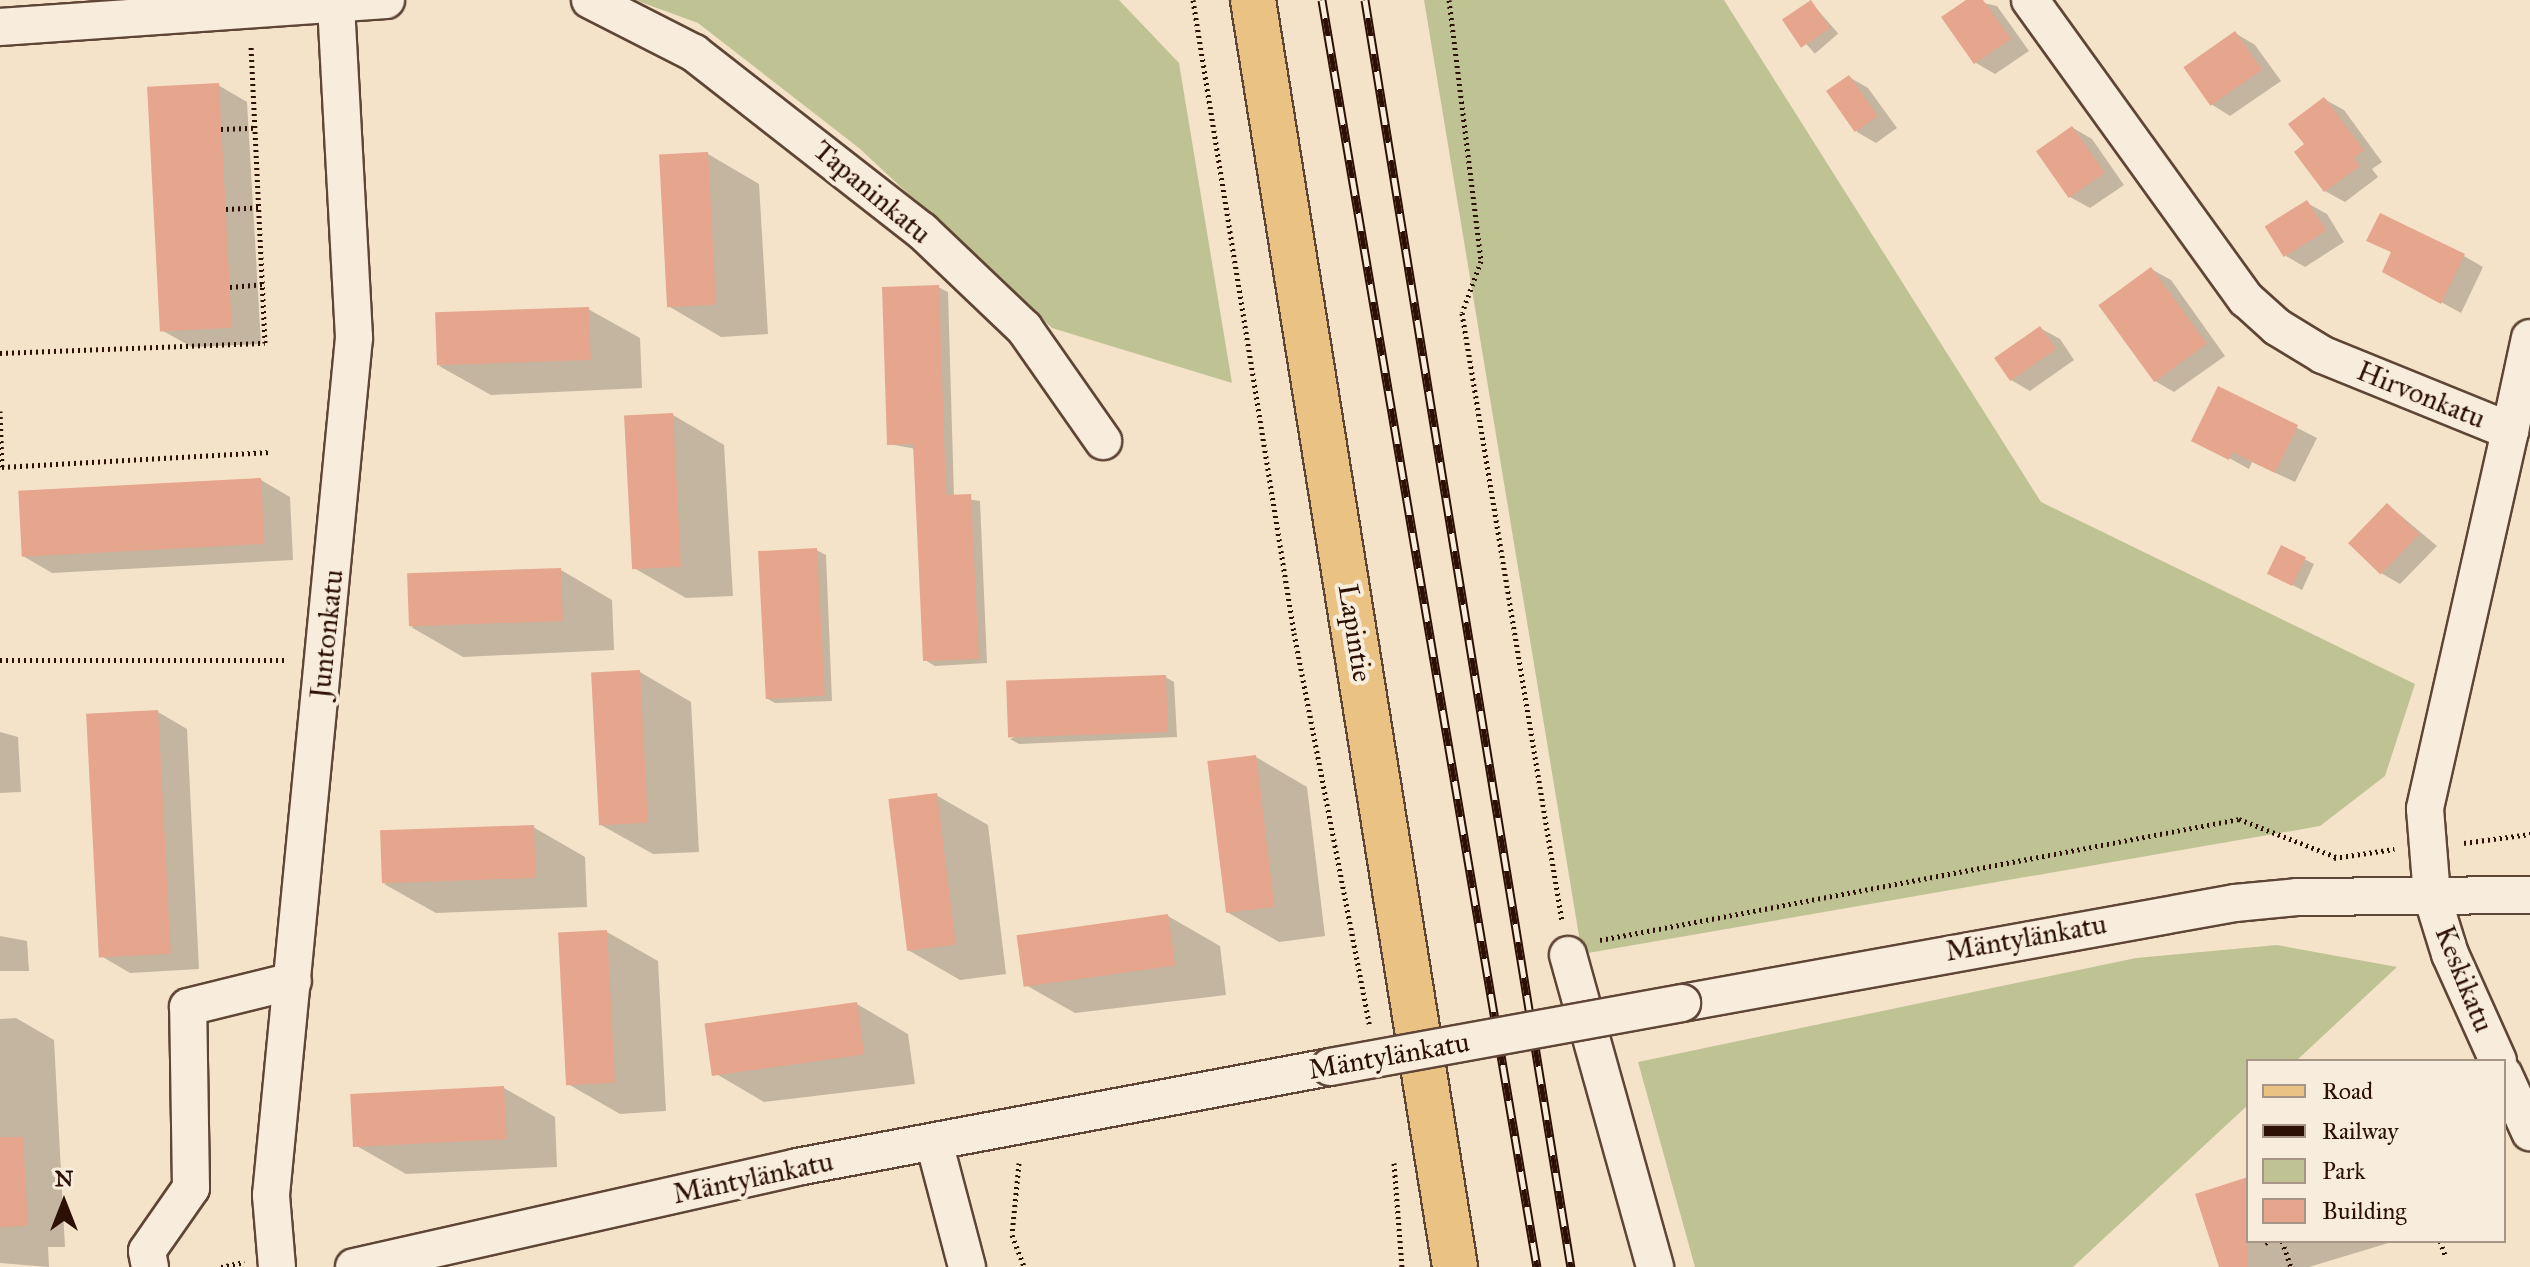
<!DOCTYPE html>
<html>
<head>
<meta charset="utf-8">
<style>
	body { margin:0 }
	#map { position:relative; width:2530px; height:1267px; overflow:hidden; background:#f4e3c9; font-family:"IM FELL Great Primer",serif }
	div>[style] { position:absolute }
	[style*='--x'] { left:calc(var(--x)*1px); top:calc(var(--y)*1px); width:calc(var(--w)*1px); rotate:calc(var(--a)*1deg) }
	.green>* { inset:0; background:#bfc394 }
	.shadow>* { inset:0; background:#0003; transform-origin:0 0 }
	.building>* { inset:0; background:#e6a58d; transform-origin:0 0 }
	.path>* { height:5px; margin-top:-2.5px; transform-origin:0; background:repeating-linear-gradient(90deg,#2d1004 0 2px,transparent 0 6px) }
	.roads { filter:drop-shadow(2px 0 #5f4535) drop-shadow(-2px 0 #5f4535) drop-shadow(0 2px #5f4535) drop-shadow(0 -2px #5f4535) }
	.minor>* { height:36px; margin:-18px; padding:0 18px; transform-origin:18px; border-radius:18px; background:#f8eddc }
	.major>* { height:44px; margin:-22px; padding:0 22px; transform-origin:22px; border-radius:22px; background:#eac284 }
	.rail>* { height:9px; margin-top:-4.5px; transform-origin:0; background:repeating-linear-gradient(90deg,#f8eddc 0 18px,#2d1004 0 36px); box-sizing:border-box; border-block:2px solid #2d1004 }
	.bridges { filter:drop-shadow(2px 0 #5f4535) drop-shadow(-2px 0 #5f4535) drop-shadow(0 2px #5f4535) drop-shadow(0 -2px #5f4535) }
	.minor-bridge>* { height:36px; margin:-18px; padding:0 18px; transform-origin:18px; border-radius:18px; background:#f8eddc }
	span { translate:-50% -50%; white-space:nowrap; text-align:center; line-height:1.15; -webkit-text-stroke:8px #f8eddc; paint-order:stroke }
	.street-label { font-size:28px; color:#2d1004 }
	.legend { position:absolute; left:2246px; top:1059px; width:260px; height:184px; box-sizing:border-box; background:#f8eddc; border:2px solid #a79586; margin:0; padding:10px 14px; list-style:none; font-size:24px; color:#2d1004 }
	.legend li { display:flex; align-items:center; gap:16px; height:40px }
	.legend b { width:40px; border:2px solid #a79586 }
	.north { position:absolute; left:24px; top:1163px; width:80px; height:80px; -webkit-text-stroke:6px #f8eddc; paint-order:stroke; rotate:0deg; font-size:22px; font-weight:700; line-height:32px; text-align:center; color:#2d1004 }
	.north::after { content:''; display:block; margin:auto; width:28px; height:36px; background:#2d1004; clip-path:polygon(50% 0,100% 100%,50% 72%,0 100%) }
</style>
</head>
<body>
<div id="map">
	<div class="green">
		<div style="clip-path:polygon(635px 0,1119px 0,1179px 63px,1232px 383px,1052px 328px,859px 148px,698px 23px)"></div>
		<div style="clip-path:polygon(1424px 0,1724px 0,2041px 502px,2415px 684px,2385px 776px,2320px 826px,1582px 954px)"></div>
		<div style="clip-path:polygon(2277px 945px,2397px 967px,2296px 1061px,2248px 1061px,2248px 1105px,2073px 1267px,1695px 1267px,1638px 1062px,2136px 958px)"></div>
	</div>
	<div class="shadow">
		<div style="clip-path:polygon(1970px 0,1997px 6px,2029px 51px,1995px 74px,1976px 63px)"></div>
		<div style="left:1810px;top:1px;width:43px;height:31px;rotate:49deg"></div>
		<div style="clip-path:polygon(2235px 33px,2255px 45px,2281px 81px,2230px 116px,2211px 104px)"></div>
		<div style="clip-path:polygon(1849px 77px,1868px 88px,1897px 128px,1876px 143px,1857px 132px)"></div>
		<div style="clip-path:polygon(218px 85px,247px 102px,261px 344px,192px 347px,163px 331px)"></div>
		<div style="clip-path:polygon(2324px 99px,2344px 110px,2382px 162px,2372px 169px,2378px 177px,2345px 202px,2325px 191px,2307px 145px)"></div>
		<div style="clip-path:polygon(2073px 128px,2092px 139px,2124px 185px,2090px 208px,2070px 197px)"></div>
		<div style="clip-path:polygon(708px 154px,759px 184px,768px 334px,721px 337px,670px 307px)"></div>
		<div style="clip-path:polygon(2307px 203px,2327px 214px,2344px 242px,2305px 267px,2286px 256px)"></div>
		<div style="clip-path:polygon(2369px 240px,2464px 256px,2483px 267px,2461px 313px,2384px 271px,2393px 253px)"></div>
		<div style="clip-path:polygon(2151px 269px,2171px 280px,2225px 356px,2174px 392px,2155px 381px,2101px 305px)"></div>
		<div style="clip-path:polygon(938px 287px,948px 292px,954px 497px,980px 501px,987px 663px,935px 666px,925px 660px,916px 449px,889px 444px)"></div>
		<div style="clip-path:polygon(588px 309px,640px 338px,642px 388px,491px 395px,439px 366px)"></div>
		<div style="clip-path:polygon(2040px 328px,2060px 339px,2074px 360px,2030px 391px,2011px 380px,1996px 359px)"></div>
		<div style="clip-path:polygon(2219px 388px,2317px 438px,2295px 482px,2252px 462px,2249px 469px,2211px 448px)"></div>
		<div style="clip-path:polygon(673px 415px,724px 445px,733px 596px,686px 598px,634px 568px)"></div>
		<div style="clip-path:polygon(261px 480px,290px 497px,293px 560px,52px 573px,23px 556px)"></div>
		<div style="clip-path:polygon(2388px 505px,2437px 546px,2400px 584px,2381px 573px)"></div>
		<div style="clip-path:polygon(2282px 548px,2314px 564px,2302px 590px,2279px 578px)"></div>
		<div style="clip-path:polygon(816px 550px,826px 555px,832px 701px,775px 703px,766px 698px)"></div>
		<div style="clip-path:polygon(561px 570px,612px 600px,614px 650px,463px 657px,411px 627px)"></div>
		<div style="clip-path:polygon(640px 672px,691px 702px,699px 852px,653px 854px,601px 825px)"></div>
		<div style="clip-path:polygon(1165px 677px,1174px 682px,1177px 737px,1019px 744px,1010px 739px)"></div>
		<div style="clip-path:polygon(158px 712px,187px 729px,199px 969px,130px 973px,101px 956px)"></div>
		<div style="clip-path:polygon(0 732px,18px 737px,21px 792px,0 793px)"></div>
		<div style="clip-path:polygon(1256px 757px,1307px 787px,1325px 936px,1279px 942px,1227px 912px)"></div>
		<div style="clip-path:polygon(936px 795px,988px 825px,1006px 974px,960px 980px,908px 950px)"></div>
		<div style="clip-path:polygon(533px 827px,585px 857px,587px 907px,436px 913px,384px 884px)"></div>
		<div style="clip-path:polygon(1168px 916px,1220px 946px,1226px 995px,1075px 1013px,1024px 984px)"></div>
		<div style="clip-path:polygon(607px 932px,658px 961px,666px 1111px,620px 1114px,568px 1084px)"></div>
		<div style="clip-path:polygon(0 936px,27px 941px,29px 971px,0 971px)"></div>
		<div style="clip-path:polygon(857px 1004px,908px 1034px,915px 1084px,764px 1102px,713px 1072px)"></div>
		<div style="clip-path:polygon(16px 1018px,54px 1040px,65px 1247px,48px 1247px,49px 1267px,0 1263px,0 1019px)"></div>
		<div style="clip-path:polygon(504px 1088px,555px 1117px,557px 1167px,406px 1174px,355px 1145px)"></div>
		<div style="clip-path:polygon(2248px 1183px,2248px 1241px,2395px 1241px,2309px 1267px,2221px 1267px)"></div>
	</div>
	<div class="building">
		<div style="left:1811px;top:0;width:34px;height:35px;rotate:56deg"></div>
		<div style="clip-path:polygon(1966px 0,1983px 0,2011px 39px,1974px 64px,1941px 17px)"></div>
		<div style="left:2235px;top:31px;width:47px;height:63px;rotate:55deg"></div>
		<div style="left:1849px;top:75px;width:50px;height:28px;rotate:55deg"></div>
		<div style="left:219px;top:83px;width:245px;height:72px;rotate:87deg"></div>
		<div style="clip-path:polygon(2324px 97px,2364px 150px,2354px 158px,2360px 166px,2324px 192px,2294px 152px,2304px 144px,2288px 124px)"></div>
		<div style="left:2072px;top:126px;width:57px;height:44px;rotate:55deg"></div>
		<div style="left:708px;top:152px;width:153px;height:49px;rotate:87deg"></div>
		<div style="left:2307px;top:200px;width:36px;height:50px;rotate:58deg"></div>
		<div style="clip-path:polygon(2380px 213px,2465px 254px,2441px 304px,2382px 272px,2391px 252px,2366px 241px)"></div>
		<div style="left:2151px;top:267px;width:95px;height:65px;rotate:54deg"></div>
		<div style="clip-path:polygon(939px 285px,946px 495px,971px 494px,979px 659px,923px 661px,913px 444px,887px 445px,882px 287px)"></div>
		<div style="left:589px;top:307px;width:53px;height:154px;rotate:88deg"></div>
		<div style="left:2040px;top:326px;width:28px;height:56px;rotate:55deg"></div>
		<div style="clip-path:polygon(2218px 386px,2298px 425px,2275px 473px,2232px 452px,2229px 460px,2191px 441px)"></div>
		<div style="left:673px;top:413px;width:154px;height:49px;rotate:87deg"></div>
		<div style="left:261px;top:478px;width:66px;height:243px;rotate:87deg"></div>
		<div style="left:2387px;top:503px;width:45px;height:56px;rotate:44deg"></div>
		<div style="left:2281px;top:545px;width:28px;height:32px;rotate:26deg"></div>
		<div style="left:817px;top:548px;width:148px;height:59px;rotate:87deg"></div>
		<div style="left:561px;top:568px;width:53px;height:154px;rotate:88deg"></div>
		<div style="left:640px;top:670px;width:153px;height:49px;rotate:87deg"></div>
		<div style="left:1166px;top:675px;width:57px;height:160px;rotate:88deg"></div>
		<div style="left:158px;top:710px;width:244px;height:72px;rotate:87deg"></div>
		<div style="left:1256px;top:755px;width:153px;height:49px;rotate:83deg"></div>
		<div style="left:937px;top:793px;width:153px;height:49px;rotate:83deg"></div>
		<div style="left:534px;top:825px;width:53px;height:154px;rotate:88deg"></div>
		<div style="left:1168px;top:914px;width:52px;height:153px;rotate:82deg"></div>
		<div style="left:607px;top:930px;width:153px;height:49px;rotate:87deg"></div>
		<div style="left:857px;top:1002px;width:53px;height:154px;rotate:82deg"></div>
		<div style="left:504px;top:1086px;width:53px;height:154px;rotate:87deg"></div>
		<div style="clip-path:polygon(0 1137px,23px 1137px,28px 1226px,0 1227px)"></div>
		<div style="clip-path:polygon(2248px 1177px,2248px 1267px,2219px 1267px,2195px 1194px)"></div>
	</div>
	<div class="path">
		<div style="--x:1193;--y:0;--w:641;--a:80.93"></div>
		<div style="--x:1294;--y:633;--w:398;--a:79.1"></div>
		<div style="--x:1449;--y:0;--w:263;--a:83"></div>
		<div style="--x:1481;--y:261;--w:55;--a:110.1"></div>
		<div style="--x:1462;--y:313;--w:616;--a:80.66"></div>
		<div style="--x:221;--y:129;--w:34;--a:-2"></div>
		<div style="--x:226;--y:209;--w:33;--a:-3"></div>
		<div style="--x:230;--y:287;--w:33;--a:-5"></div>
		<div style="--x:0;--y:353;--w:265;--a:-2.2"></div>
		<div style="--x:265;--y:343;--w:298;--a:-92.7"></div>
		<div style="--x:0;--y:411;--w:56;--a:88"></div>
		<div style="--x:2;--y:467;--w:268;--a:-3.2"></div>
		<div style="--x:0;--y:660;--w:287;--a:0"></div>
		<div style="--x:2464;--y:843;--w:67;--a:-7.8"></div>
		<div style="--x:2334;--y:858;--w:61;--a:-8.5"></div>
		<div style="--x:1600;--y:940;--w:650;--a:-10.72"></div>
		<div style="--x:2239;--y:819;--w:104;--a:21.4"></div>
		<div style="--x:1019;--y:1163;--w:72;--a:95.6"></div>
		<div style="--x:1012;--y:1235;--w:34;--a:69"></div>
		<div style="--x:1394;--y:1163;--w:104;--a:85.6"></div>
		<div style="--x:2282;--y:1241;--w:28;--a:71"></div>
		<div style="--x:2440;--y:1241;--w:15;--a:70"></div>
		<div style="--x:2265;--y:1243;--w:5;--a:-22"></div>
		<div style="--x:221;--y:1267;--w:24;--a:-12"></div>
	</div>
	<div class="roads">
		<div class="minor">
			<div style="--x:590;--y:0;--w:117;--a:27"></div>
			<div style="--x:694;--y:53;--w:289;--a:38"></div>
			<div style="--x:922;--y:231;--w:141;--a:43.6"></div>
			<div style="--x:1024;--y:328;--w:138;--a:55"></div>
			<div style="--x:2030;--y:0;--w:369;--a:54.2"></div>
			<div style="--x:2246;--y:299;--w:42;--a:42.1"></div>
			<div style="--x:2277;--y:327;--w:54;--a:31.3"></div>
			<div style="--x:2323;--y:355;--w:202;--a:22.1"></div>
			<div style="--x:2510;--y:431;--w:387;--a:102.7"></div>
			<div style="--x:2425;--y:809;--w:87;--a:85.4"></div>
			<div style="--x:2432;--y:896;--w:61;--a:72.8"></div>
			<div style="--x:2450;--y:954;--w:117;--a:65.8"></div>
			<div style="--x:0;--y:27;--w:387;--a:-4"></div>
			<div style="--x:2510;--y:431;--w:95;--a:-77.9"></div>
			<div style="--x:1568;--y:955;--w:324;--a:74.4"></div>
			<div style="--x:1682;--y:1003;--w:562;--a:-10.25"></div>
			<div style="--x:2235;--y:903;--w:62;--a:-5.5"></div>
			<div style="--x:2297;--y:897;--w:233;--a:-0.5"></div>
			<div style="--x:2504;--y:1075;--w:63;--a:65.5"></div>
			<div style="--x:934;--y:1142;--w:129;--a:75.2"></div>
			<div style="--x:150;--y:1267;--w:16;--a:-101"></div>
			<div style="--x:147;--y:1251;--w:77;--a:-55.1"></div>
			<div style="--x:191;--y:1188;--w:181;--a:-90.9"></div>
			<div style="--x:188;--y:1007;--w:108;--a:-13.9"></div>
			<div style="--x:277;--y:1267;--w:72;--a:-94.8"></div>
			<div style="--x:271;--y:1195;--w:862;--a:-84.47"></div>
			<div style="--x:354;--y:337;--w:337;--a:-93.1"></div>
			<div style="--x:354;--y:1267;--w:454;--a:-12.7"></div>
			<div style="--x:797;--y:1167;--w:542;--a:-10.63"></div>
		</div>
		<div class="major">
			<div style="--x:1253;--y:0;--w:1283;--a:80.94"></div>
		</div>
	</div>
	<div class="rail">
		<div style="--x:1322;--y:0;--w:1285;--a:80.37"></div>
		<div style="--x:1365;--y:0;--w:1284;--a:80.77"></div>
	</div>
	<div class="bridges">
		<div class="minor-bridge">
			<div style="--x:1330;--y:1067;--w:358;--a:-10.3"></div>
		</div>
	</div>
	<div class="street-label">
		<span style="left:872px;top:192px;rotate:40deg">Tapaninkatu</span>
		<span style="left:2421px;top:395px;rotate:22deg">Hirvonkatu</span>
		<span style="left:1355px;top:633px;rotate:81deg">Lapintie</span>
		<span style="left:327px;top:634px;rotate:-84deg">Juntonkatu</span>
		<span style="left:2026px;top:938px;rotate:-10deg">Mäntylänkatu</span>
		<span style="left:2464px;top:979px;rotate:68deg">Keskikatu</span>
		<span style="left:1389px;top:1056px;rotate:-10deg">Mäntylänkatu</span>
		<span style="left:753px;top:1178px;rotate:-12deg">Mäntylänkatu</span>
	</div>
	<ul class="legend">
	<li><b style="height:10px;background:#eac284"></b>Road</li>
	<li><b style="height:10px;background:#2d1004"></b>Railway</li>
	<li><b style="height:22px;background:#bfc394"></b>Park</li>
	<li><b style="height:22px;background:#e6a58d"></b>Building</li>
	</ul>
	<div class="north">N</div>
</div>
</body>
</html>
